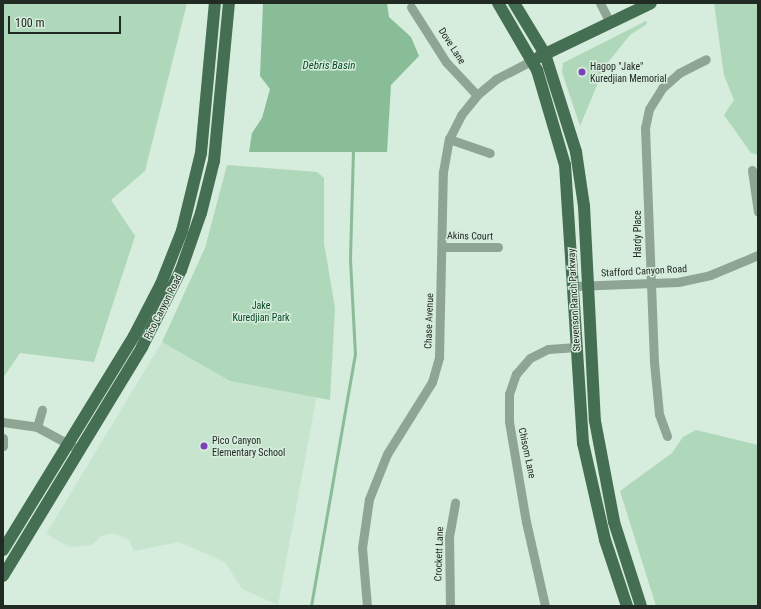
<!DOCTYPE html>
<html>
<head>
<meta charset="utf-8">
<style>
	body { margin:0 }
	#map { position:relative; width:761px; height:609px; overflow:hidden; background:#d6ecdc; font-family:"Roboto Condensed",sans-serif }
	div>[style] { position:absolute }
	[style*='--x'] { left:calc(var(--x)*1px); top:calc(var(--y)*1px); width:calc(var(--w)*1px); rotate:calc(var(--a)*1deg) }
	.built>* { inset:0; background:#c7e4cf }
	.green>* { inset:0; background:#afd8ba }
	.water>* { inset:0; background:#88bd98 }
	.stream>* { height:2.5px; margin:-1.25px; padding:0 1.25px; transform-origin:1.25px; border-radius:1.25px; background:#88bd98 }
	.minor>* { height:9px; margin:-4.5px; padding:0 4.5px; transform-origin:4.5px; border-radius:4.5px; background:#8ea594 }
	.major>* { height:12px; margin:-6px; padding:0 6px; transform-origin:6px; border-radius:6px; background:#446f52 }
	.dots>* { width:11px; height:11px; translate:-50% -50%; box-sizing:border-box; border:2px solid #d6ecdc; border-radius:50% }
	span { translate:-50% -50%; white-space:nowrap; text-align:center; line-height:1.15; -webkit-text-stroke:3px #d6ecdc; paint-order:stroke }
	.street-label { font-size:10px; color:#222a24 }
	.poi-label { font-size:10px; color:#222a24 }
	.left { translate:0 -50%; text-align:left }
	.park-label { font-size:10px; color:#064825 }
	.water-label { font-size:11px; color:#0b4b28; font-style:italic }
	.frame { position:absolute; inset:0; border:4px solid #222a24; pointer-events:none }
	.scale { position:absolute; left:8px; top:16px; width:113px; height:18px; box-sizing:border-box; border:2px solid #222a24; border-top:0; padding-left:5px; font-size:12px; line-height:14px; white-space:nowrap; color:#222a24; -webkit-text-stroke:3px #d6ecdc; paint-order:stroke }
</style>
</head>
<body>
<div id="map">
	<div class="built">
		<div style="clip-path:polygon(162px 342px,230px 381px,315px 395px,316px 399px,278px 605px,242px 589px,225px 562px,179px 542px,134px 551px,129px 540px,113px 533px,101px 536px,92px 545px,70px 547px,46px 534px)"></div>
	</div>
	<div class="green">
		<div style="clip-path:polygon(3px 3px,187px 3px,145px 171px,111px 200px,135px 236px,94px 362px,20px 353px,3px 378px)"></div>
		<div style="clip-path:polygon(714px 3px,758px 3px,758px 155px,751px 153px,724px 115px,734px 100px,724px 75px)"></div>
		<div style="clip-path:polygon(646px 21px,647px 24px,630px 35px,605px 66px,580px 126px,562px 72px,563px 63px)"></div>
		<div style="clip-path:polygon(227px 165px,317px 172px,324px 178px,324px 243px,335px 308px,330px 400px,230px 381px,162px 342px,205px 248px)"></div>
		<div style="clip-path:polygon(696px 430px,758px 445px,758px 606px,656px 606px,620px 491px,672px 453px,683px 437px)"></div>
	</div>
	<div class="water">
		<div style="clip-path:polygon(263px 3px,387px 3px,389px 17px,411px 37px,419px 56px,391px 85px,387px 152px,249px 152px,252px 133px,262px 118px,270px 89px,260px 76px)"></div>
	</div>
	<div class="stream">
		<div style="--x:311;--y:606;--w:255;--a:-80.1"></div>
		<div style="--x:355;--y:355;--w:97;--a:-93"></div>
		<div style="--x:350;--y:258;--w:107;--a:-88.4"></div>
	</div>
	<div class="minor">
		<div style="--x:600;--y:3;--w:22;--a:63"></div>
		<div style="--x:411;--y:7;--w:65;--a:57.5"></div>
		<div style="--x:446;--y:62;--w:45;--a:46.8"></div>
		<div style="--x:449;--y:139;--w:43;--a:18.9"></div>
		<div style="--x:752;--y:170;--w:42;--a:81.9"></div>
		<div style="--x:442;--y:247;--w:56;--a:0"></div>
		<div style="--x:574;--y:286;--w:104;--a:-2.2"></div>
		<div style="--x:678;--y:282;--w:33;--a:-12"></div>
		<div style="--x:710;--y:275;--w:52;--a:-22.6"></div>
		<div style="--x:3;--y:422;--w:34;--a:8"></div>
		<div style="--x:37;--y:427;--w:42;--a:28.4"></div>
		<div style="--x:37;--y:427;--w:18;--a:-74"></div>
		<div style="--x:667;--y:436;--w:23;--a:-110"></div>
		<div style="--x:659;--y:414;--w:52;--a:-95.5"></div>
		<div style="--x:654;--y:362;--w:234;--a:-92.2"></div>
		<div style="--x:645;--y:128;--w:19;--a:-78"></div>
		<div style="--x:649;--y:109;--w:25;--a:-58"></div>
		<div style="--x:662;--y:88;--w:23;--a:-41"></div>
		<div style="--x:679;--y:73;--w:30;--a:-27"></div>
		<div style="--x:3;--y:438;--w:8;--a:90"></div>
		<div style="--x:367;--y:606;--w:58;--a:-94.9"></div>
		<div style="--x:362;--y:548;--w:49;--a:-81.9"></div>
		<div style="--x:369;--y:499;--w:48;--a:-68.2"></div>
		<div style="--x:387;--y:454;--w:85;--a:-58"></div>
		<div style="--x:432;--y:382;--w:26;--a:-74"></div>
		<div style="--x:439;--y:357;--w:185;--a:-88.8"></div>
		<div style="--x:443;--y:172;--w:34;--a:-80"></div>
		<div style="--x:449;--y:139;--w:27;--a:-63"></div>
		<div style="--x:461;--y:115;--w:26;--a:-51"></div>
		<div style="--x:477;--y:95;--w:25;--a:-40"></div>
		<div style="--x:496;--y:79;--w:42;--a:-27.2"></div>
		<div style="--x:450;--y:606;--w:69;--a:-90.8"></div>
		<div style="--x:449;--y:537;--w:35;--a:-80"></div>
		<div style="--x:545;--y:606;--w:86;--a:-102.7"></div>
		<div style="--x:526;--y:522;--w:102;--a:-99.6"></div>
		<div style="--x:509;--y:421;--w:27;--a:-90"></div>
		<div style="--x:509;--y:394;--w:21;--a:-71"></div>
		<div style="--x:516;--y:374;--w:21;--a:-49"></div>
		<div style="--x:530;--y:358;--w:20;--a:-27"></div>
		<div style="--x:548;--y:349;--w:29;--a:-4"></div>
	</div>
	<div class="major">
		<div style="--x:498;--y:3;--w:78;--a:59.8"></div>
		<div style="--x:537;--y:70;--w:99;--a:73.6"></div>
		<div style="--x:565;--y:165;--w:279;--a:86.3"></div>
		<div style="--x:583;--y:443;--w:99;--a:77.2"></div>
		<div style="--x:605;--y:540;--w:70;--a:71.6"></div>
		<div style="--x:514;--y:3;--w:60;--a:58.7"></div>
		<div style="--x:545;--y:54;--w:103;--a:72.4"></div>
		<div style="--x:576;--y:152;--w:55;--a:81.6"></div>
		<div style="--x:584;--y:206;--w:215;--a:87.1"></div>
		<div style="--x:595;--y:421;--w:103;--a:79.3"></div>
		<div style="--x:614;--y:522;--w:88;--a:72.2"></div>
		<div style="--x:539;--y:57;--w:124;--a:-25.7"></div>
		<div style="--x:3;--y:550;--w:251;--a:-58.5"></div>
		<div style="--x:134;--y:336;--w:59;--a:-62.6"></div>
		<div style="--x:161;--y:284;--w:57;--a:-68.4"></div>
		<div style="--x:182;--y:231;--w:80;--a:-76.3"></div>
		<div style="--x:201;--y:153;--w:151;--a:-84.7"></div>
		<div style="--x:3;--y:576;--w:268;--a:-58.7"></div>
		<div style="--x:142;--y:347;--w:86;--a:-63.1"></div>
		<div style="--x:181;--y:270;--w:60;--a:-70.7"></div>
		<div style="--x:201;--y:213;--w:54;--a:-76"></div>
		<div style="--x:214;--y:161;--w:159;--a:-84.6"></div>
	</div>
	<div class="dots">
		<div style="left:582px;top:72px;background:#7c41b7"></div>
		<div style="left:204px;top:446px;background:#7c41b7"></div>
	</div>
	<div class="street-label">
		<span style="left:452px;top:46px;rotate:57deg">Dove Lane</span>
		<span style="left:638px;top:234px;rotate:-90deg">Hardy Place</span>
		<span style="left:470px;top:236px;rotate:1deg">Akins Court</span>
		<span style="left:644px;top:271px;rotate:-3deg">Stafford Canyon Road</span>
		<span style="left:574px;top:300px;rotate:-93deg">Stevenson Ranch Parkway</span>
		<span style="left:163px;top:307px;rotate:-63deg">Pico Canyon Road</span>
		<span style="left:429px;top:321px;rotate:-88deg">Chase Avenue</span>
		<span style="left:527px;top:453px;rotate:78deg">Chisom Lane</span>
		<span style="left:439px;top:554px;rotate:-88deg">Crockett Lane</span>
	</div>
	<div class="poi-label">
		<span class="left" style="left:590px;top:72px">Hagop "Jake"<br>Kuredjian Memorial</span>
		<span class="left" style="left:212px;top:446px">Pico Canyon<br>Elementary School</span>
	</div>
	<div class="park-label">
		<span style="left:261px;top:311px">Jake<br>Kuredjian Park</span>
	</div>
	<div class="water-label">
		<span style="left:329px;top:66px">Debris Basin</span>
	</div>
	<div class="frame"></div>
	<div class="scale">100 m</div>
</div>
</body>
</html>
